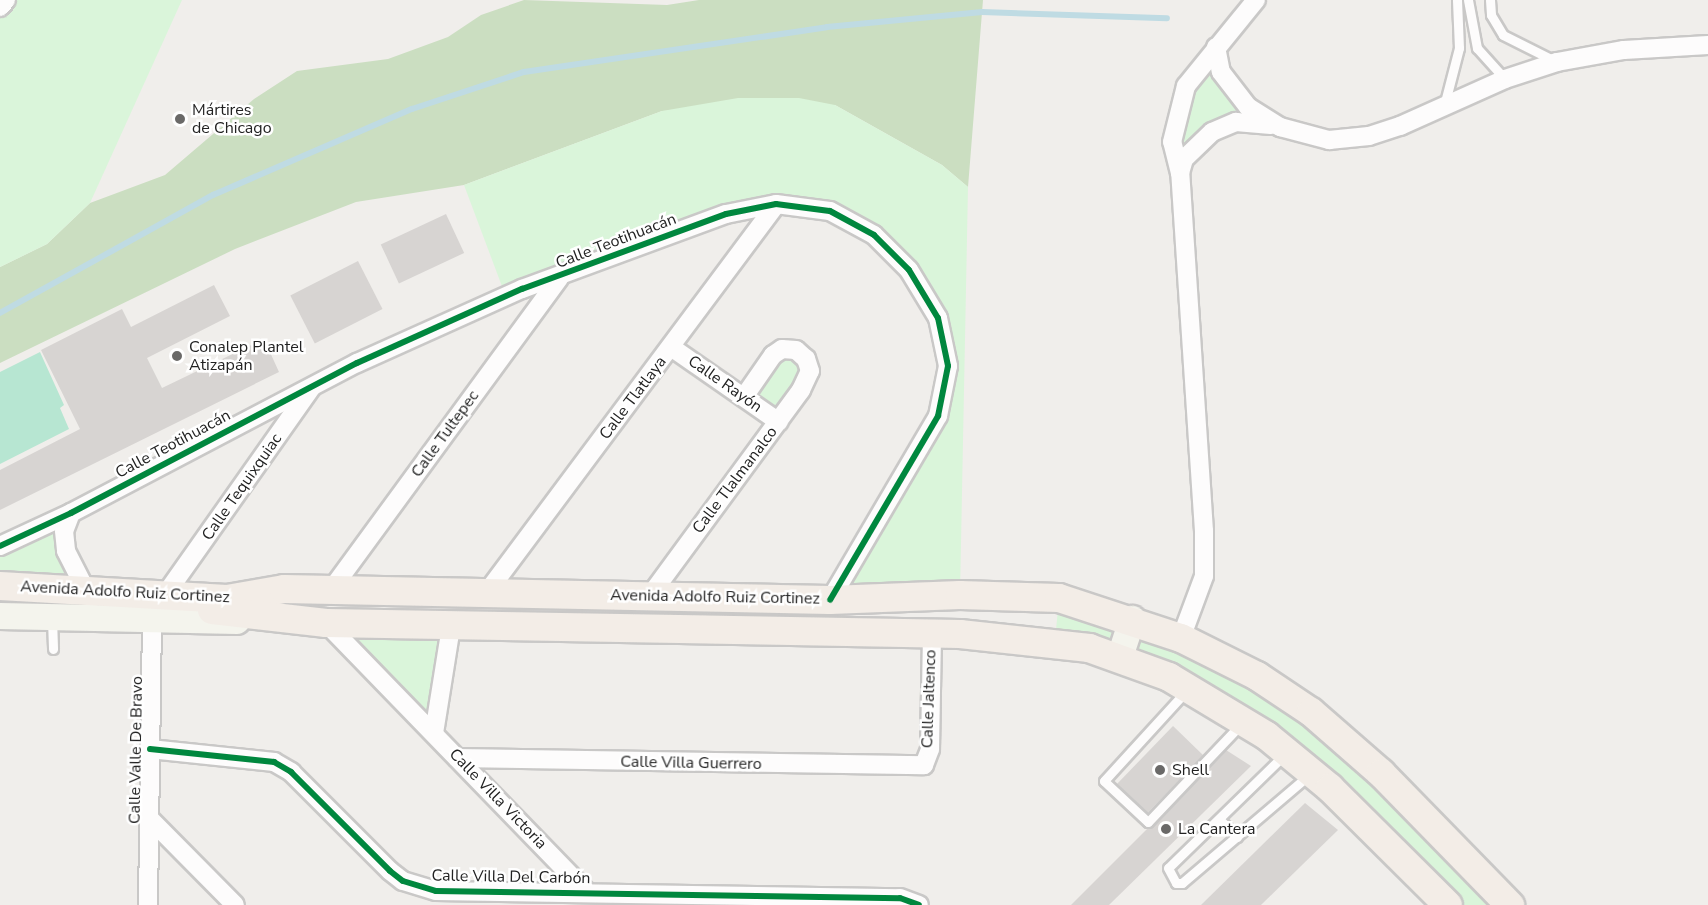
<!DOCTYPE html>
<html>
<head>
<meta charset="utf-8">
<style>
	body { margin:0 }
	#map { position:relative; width:1708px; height:905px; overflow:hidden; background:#f0eeeb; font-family:"Nunito Sans",sans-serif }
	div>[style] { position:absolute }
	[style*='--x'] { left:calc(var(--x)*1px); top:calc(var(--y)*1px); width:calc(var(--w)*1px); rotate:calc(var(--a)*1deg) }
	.forest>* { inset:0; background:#cbdec1 }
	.park>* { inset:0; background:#daf5da }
	.pitch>* { inset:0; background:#b7e6d2 }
	.stream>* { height:6px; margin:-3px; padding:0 3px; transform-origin:3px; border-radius:3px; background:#bfdbe3 }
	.building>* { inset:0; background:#d7d4d2; transform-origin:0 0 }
	.roads { filter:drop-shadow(2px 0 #c9c8c7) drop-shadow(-2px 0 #c9c8c7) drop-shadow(0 2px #c9c8c7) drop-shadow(0 -2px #c9c8c7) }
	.service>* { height:9px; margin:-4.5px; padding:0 4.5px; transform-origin:4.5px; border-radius:4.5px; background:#fdfcfc }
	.minor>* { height:18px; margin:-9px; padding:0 9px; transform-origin:9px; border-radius:9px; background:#fdfcfc }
	.secondary>* { height:26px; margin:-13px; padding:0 13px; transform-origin:13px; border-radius:13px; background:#f4f4ed }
	.primary>* { height:28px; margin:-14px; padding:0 14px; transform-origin:14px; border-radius:14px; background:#f3ede7 }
	.cycleway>* { height:6px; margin:-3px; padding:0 3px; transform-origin:3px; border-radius:3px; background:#00873e }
	.dots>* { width:16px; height:16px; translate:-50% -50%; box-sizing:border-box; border:3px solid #fff; border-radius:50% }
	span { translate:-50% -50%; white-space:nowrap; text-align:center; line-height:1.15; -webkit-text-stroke:5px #fff; paint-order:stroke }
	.poi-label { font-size:16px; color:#222 }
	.left { translate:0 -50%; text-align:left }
	.street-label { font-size:16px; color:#222 }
</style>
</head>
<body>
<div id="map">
	<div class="forest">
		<div style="clip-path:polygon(524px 0,667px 5px,699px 0,983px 0,968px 187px,942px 165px,835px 105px,662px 111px,464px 185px,356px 202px,235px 249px,0 363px,0 267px,47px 244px,90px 203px,165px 175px,254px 99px,297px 71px,388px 59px,448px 37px,481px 15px)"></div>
	</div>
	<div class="park">
		<div style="clip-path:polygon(6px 0,182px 0,90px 203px,47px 244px,0 267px,0 7px)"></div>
		<div style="clip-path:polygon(1203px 61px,1248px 107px,1236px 122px,1184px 159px,1172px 142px)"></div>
		<div style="clip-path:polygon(738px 98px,799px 98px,835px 105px,942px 165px,968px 187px,960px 595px,830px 600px,918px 451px,948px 366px,909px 270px,830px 211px,776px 204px,506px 297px,464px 185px,662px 111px)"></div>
		<div style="clip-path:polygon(773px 355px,806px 359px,779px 422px,744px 397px)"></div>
		<div style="clip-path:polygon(71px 513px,64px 531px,84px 586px,0 579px,0 546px)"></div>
		<div style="clip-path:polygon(1059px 598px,1257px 676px,1511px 905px,1448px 905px,1267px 736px,1055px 641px)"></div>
		<div style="clip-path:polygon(326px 623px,451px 627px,434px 733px)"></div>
	</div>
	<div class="pitch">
		<div style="clip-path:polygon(40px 352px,64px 405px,60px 408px,69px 429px,0 464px,0 372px)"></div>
	</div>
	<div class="stream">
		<div style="--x:0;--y:313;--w:244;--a:-29"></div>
		<div style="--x:213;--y:195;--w:217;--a:-23.4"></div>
		<div style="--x:412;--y:109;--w:118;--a:-18.3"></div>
		<div style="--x:524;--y:72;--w:306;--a:-8.4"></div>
		<div style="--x:827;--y:27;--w:156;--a:-5.5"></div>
		<div style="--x:982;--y:12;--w:185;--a:1.9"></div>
	</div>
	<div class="building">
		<div style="left:446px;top:214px;width:43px;height:72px;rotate:65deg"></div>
		<div style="left:358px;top:261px;width:54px;height:76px;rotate:63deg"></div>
		<div style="clip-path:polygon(214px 285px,230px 316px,147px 358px,162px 388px,264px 339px,279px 372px,0 510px,0 470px,80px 429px,41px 350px,122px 309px,131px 327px)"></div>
		<div style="left:1173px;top:726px;width:42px;height:81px;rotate:44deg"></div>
		<div style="clip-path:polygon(1226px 750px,1251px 766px,1109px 905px,1071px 905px)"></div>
		<div style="clip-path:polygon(1305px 803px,1338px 830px,1261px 905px,1201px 905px)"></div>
	</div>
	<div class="roads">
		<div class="service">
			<div style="--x:1468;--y:0;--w:49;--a:79.4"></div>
			<div style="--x:1477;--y:48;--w:42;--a:47.9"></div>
			<div style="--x:1490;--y:0;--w:15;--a:86"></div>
			<div style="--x:1491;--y:15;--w:23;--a:59"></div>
			<div style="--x:1503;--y:35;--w:58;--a:26.6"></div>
			<div style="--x:1444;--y:106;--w:60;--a:-75.5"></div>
			<div style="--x:1459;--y:48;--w:48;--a:-92.4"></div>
			<div style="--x:52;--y:619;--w:30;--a:88"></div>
			<div style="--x:1187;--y:690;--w:123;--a:132.4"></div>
			<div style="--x:1104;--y:781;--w:60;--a:43"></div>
			<div style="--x:1148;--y:822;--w:134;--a:-46.5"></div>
			<div style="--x:1285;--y:754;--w:163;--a:135.7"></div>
			<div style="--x:1168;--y:868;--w:17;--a:62"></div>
			<div style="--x:1176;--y:883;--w:6;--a:0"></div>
			<div style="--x:1182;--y:883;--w:168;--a:-40.4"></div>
			<div style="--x:1220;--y:820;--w:24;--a:45"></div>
		</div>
		<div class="minor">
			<div style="--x:0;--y:7;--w:9;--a:-49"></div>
			<div style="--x:1216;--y:47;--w:25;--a:79"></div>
			<div style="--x:1221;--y:72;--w:44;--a:52.4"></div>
			<div style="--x:1248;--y:107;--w:38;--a:32"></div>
			<div style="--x:1280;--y:127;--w:51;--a:14.9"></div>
			<div style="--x:1329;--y:140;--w:40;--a:-5.7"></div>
			<div style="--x:1369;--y:136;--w:33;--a:-18"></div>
			<div style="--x:1400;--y:126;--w:115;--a:-24.1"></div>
			<div style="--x:1505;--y:79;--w:55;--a:-18.1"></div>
			<div style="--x:1557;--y:62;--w:68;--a:-10.2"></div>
			<div style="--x:1624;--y:50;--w:84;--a:-3.4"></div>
			<div style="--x:1180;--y:173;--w:15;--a:-74"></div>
			<div style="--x:1184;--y:159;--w:39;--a:-44"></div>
			<div style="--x:1212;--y:132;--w:26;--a:-23"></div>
			<div style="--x:1236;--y:122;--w:35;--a:5"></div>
			<div style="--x:671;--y:347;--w:131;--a:34.8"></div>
			<div style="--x:71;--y:513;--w:19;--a:111"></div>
			<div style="--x:64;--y:531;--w:20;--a:84"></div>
			<div style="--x:66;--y:551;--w:39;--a:63"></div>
			<div style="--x:0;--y:546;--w:78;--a:-24.9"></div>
			<div style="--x:71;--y:513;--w:323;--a:-27.7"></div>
			<div style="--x:357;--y:363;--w:181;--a:-24.2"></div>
			<div style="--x:522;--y:289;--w:217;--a:-20.2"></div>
			<div style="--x:726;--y:214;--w:51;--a:-11.3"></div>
			<div style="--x:776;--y:204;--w:54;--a:7.4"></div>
			<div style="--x:830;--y:211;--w:50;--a:28.6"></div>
			<div style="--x:874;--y:235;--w:49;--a:45"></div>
			<div style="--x:909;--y:270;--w:56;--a:58.9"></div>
			<div style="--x:938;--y:318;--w:49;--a:78.2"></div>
			<div style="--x:948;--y:366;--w:51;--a:101.3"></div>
			<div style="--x:938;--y:416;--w:213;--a:120.4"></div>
			<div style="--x:170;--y:588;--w:245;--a:-54.8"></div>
			<div style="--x:331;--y:590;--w:386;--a:-53.8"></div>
			<div style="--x:488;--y:591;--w:482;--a:-53.3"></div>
			<div style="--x:649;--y:597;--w:257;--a:-53.7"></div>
			<div style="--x:801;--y:390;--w:21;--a:-65"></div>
			<div style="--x:810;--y:371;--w:13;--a:-108"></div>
			<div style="--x:806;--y:359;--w:13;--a:-138"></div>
			<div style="--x:796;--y:350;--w:14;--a:-176"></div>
			<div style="--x:782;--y:349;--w:11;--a:146"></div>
			<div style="--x:773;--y:355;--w:51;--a:124.6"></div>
			<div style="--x:326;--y:623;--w:373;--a:45.9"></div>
			<div style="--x:1181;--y:638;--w:66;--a:-69.6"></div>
			<div style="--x:1204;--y:576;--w:45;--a:-90"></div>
			<div style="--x:1204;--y:531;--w:359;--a:-93.8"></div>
			<div style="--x:1180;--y:173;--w:32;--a:-104"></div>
			<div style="--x:1172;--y:142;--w:58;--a:-76"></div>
			<div style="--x:1186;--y:86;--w:111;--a:-50.9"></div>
			<div style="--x:434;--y:733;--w:107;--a:-80.9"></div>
			<div style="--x:150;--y:749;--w:125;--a:6"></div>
			<div style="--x:274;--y:762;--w:20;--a:30"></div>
			<div style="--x:291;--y:772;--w:140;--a:45"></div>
			<div style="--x:390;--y:871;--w:16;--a:38"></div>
			<div style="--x:403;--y:881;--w:34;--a:17"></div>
			<div style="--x:436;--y:891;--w:464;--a:0.9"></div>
			<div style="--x:900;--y:898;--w:20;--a:20"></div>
			<div style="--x:457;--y:758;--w:467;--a:0.9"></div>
			<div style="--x:924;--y:765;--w:17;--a:-69"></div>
			<div style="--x:930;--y:749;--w:116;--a:-89"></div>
			<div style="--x:149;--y:818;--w:122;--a:45.3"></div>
			<div style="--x:148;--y:905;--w:283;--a:-89.2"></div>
		</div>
		<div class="secondary">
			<div style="--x:0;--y:616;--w:237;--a:1.2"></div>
			<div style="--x:1120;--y:657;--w:40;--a:-72"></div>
		</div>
		<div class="primary">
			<div style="--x:0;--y:586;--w:227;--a:3.3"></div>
			<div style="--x:227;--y:599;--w:58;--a:-10"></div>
			<div style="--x:284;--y:589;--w:546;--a:1.15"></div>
			<div style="--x:830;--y:600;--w:130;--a:-2.2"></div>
			<div style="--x:960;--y:595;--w:99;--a:1.7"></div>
			<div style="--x:1059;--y:598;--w:128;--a:18.2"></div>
			<div style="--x:1181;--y:638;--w:85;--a:26.6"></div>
			<div style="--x:1257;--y:676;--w:65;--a:33.7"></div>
			<div style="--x:1311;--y:712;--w:93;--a:41.1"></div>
			<div style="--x:1381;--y:773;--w:185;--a:45.7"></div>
			<div style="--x:212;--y:610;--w:115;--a:6.5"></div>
			<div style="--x:326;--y:623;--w:634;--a:0.99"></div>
			<div style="--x:960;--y:634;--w:130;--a:6.2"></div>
			<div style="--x:1089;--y:648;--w:85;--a:19.9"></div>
			<div style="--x:1169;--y:677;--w:114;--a:31"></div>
			<div style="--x:1267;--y:736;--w:82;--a:39.5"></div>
			<div style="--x:1330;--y:788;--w:166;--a:44.8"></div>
		</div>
	</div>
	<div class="cycleway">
		<div style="--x:0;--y:546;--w:78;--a:-24.9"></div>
		<div style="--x:71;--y:513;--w:323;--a:-27.7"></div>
		<div style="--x:357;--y:363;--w:181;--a:-24.2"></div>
		<div style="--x:522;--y:289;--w:217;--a:-20.2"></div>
		<div style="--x:726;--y:214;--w:51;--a:-11.3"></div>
		<div style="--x:776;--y:204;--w:54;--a:7.4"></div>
		<div style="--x:830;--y:211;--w:50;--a:28.6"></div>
		<div style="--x:874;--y:235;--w:49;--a:45"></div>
		<div style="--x:909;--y:270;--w:56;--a:58.9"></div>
		<div style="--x:938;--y:318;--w:49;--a:78.2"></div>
		<div style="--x:948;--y:366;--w:51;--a:101.3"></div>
		<div style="--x:938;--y:416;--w:213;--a:120.4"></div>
		<div style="--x:150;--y:749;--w:125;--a:6"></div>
		<div style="--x:274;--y:762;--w:20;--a:30"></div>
		<div style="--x:291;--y:772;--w:140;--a:45"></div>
		<div style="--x:390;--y:871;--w:16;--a:38"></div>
		<div style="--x:403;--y:881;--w:34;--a:17"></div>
		<div style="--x:436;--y:891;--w:464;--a:0.9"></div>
		<div style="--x:900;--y:898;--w:20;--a:20"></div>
	</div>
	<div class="dots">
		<div style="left:180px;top:119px;background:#6a6968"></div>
		<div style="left:177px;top:356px;background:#6a6968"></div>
		<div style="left:1160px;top:770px;background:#6a6968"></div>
		<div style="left:1166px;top:829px;background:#6a6968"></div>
	</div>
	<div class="poi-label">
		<span class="left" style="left:192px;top:119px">Mártires<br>de Chicago</span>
		<span class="left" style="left:189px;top:356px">Conalep Plantel<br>Atizapán</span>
		<span class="left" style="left:1172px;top:770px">Shell</span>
		<span class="left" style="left:1178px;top:829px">La Cantera</span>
	</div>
	<div class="street-label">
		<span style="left:616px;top:241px;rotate:-21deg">Calle Teotihuacán</span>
		<span style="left:725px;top:384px;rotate:35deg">Calle Rayón</span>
		<span style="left:633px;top:398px;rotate:-53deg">Calle Tlatlaya</span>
		<span style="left:445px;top:434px;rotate:-54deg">Calle Tultepec</span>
		<span style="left:173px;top:444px;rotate:-28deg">Calle Teotihuacán</span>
		<span style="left:735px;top:480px;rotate:-53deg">Calle Tlalmanalco</span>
		<span style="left:242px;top:487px;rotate:-55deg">Calle Tequixquiac</span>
		<span style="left:125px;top:592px;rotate:3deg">Avenida Adolfo Ruiz Cortinez</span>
		<span style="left:715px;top:597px;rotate:1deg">Avenida Adolfo Ruiz Cortinez</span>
		<span style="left:929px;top:699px;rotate:-88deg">Calle Jaltenco</span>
		<span style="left:136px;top:750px;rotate:-89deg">Calle Valle De Bravo</span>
		<span style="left:691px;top:763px;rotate:1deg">Calle Villa Guerrero</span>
		<span style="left:498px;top:799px;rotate:46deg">Calle Villa Victoria</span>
		<span style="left:511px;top:877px;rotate:1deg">Calle Villa Del Carbón</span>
	</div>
</div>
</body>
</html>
